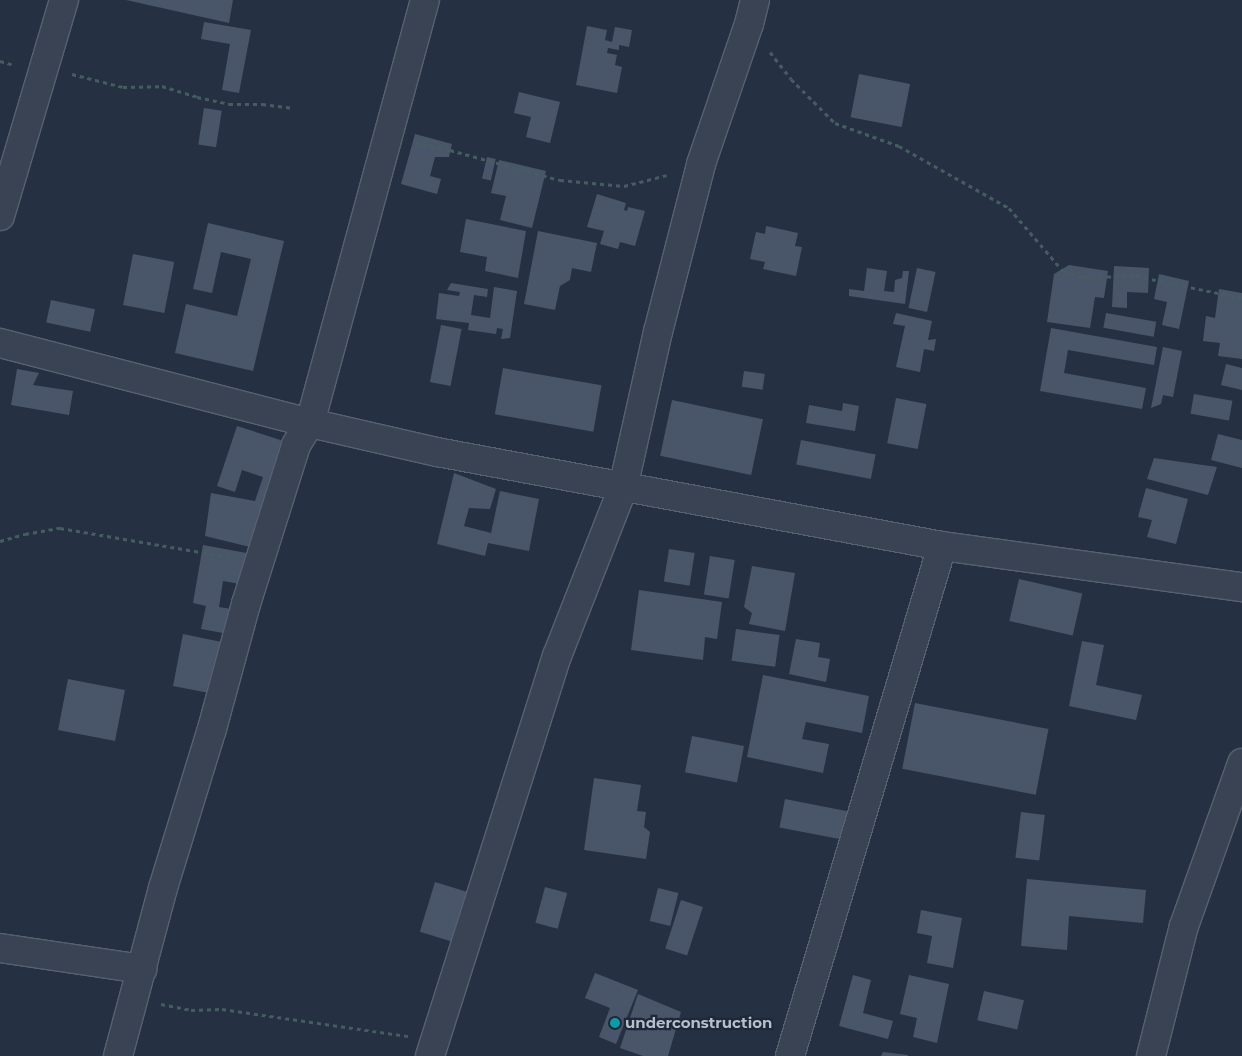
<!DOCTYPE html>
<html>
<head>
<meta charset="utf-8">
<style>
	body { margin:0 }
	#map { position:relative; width:1242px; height:1056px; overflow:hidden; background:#253143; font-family:Montserrat,sans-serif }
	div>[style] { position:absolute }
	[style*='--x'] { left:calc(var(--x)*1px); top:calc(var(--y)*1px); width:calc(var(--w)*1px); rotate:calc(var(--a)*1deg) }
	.building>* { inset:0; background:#495569; transform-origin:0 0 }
	.path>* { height:3px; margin-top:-1.5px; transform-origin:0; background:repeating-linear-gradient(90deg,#465d60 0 4px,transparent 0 8px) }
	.roads { filter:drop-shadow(1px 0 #586170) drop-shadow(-1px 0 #586170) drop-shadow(0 1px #586170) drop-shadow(0 -1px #586170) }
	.street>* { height:28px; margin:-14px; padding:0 14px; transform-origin:14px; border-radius:14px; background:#3a4353 }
	.dots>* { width:14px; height:14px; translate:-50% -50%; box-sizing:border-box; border:2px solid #1f2838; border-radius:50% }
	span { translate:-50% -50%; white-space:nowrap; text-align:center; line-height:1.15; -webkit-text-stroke:4.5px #1f2838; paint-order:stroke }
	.poi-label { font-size:15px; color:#b7bfcc; font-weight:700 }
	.left { translate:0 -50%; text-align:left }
</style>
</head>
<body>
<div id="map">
	<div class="building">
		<div style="clip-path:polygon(126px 0,233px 0,229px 23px)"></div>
		<div style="clip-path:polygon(204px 22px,251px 30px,239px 93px,222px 90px,230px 44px,201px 39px)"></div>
		<div style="clip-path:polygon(587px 26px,607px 30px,605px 40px,612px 42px,615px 27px,632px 30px,629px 47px,619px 45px,619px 50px,608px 48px,607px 53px,617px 55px,615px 65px,622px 67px,617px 93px,576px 85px)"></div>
		<div style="left:859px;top:74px;width:52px;height:44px;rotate:11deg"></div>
		<div style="clip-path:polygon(519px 92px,560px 102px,550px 143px,526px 137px,531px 117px,514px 113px)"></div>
		<div style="left:204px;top:108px;width:18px;height:37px;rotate:9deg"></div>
		<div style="clip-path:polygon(415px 134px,452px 144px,449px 157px,435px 157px,430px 176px,441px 179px,437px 194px,401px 184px)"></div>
		<div style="left:487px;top:157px;width:9px;height:22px;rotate:13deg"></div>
		<div style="clip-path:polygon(499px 160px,546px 171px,532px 228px,500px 220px,506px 196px,491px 193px)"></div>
		<div style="clip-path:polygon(597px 194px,626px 203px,624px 210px,627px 211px,628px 207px,645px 211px,635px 246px,620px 242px,618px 249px,600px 244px,604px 231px,587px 227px)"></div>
		<div style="clip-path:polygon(466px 219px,526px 231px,518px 278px,485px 271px,487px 257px,460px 252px)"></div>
		<div style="clip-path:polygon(208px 223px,284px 241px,253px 371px,175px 353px,186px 304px,237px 316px,251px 259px,221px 252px,212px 293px,193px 289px)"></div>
		<div style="clip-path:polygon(766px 226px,798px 233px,795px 246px,802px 247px,796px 276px,763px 269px,765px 262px,750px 259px,756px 232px,765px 234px)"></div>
		<div style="clip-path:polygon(538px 231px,597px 243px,591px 272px,572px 268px,570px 280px,560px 286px,555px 310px,524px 304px)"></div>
		<div style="left:133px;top:254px;width:42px;height:52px;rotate:11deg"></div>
		<div style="clip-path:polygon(1069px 265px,1108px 271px,1104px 298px,1095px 297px,1090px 328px,1047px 322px,1054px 274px)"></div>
		<div style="clip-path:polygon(1114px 266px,1149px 268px,1148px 293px,1127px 292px,1127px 308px,1112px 307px)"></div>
		<div style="clip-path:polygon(867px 268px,887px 271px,884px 291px,894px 292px,895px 280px,902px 278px,903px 271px,909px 271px,905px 304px,849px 296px,849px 289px,864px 291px)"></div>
		<div style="left:917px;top:268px;width:19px;height:41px;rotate:12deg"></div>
		<div style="clip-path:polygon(1159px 274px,1189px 281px,1179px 329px,1162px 325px,1167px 302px,1154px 299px)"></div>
		<div style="clip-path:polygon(451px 283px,488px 289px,487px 297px,474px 295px,471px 315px,490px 318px,494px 287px,517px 291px,510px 338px,501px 339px,503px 329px,497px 328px,496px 334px,468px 330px,469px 323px,436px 319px,439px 293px,459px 296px,460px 292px,447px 290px)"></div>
		<div style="clip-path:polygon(1219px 289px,1242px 293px,1242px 359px,1218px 356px,1220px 343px,1203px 341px,1206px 316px,1215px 318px)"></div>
		<div style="left:51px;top:300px;width:45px;height:23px;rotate:12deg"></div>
		<div style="clip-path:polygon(896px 313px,932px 321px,928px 340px,936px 339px,934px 351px,924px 349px,920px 372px,896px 367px,905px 326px,893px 324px)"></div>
		<div style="left:1106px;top:313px;width:51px;height:15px;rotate:10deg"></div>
		<div style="left:441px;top:325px;width:21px;height:58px;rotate:11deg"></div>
		<div style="clip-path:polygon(1051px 328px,1157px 347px,1154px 365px,1068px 350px,1064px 373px,1146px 388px,1142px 409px,1040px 391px)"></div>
		<div style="clip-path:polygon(1163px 347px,1182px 351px,1173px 397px,1163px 395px,1161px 404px,1151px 408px)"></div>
		<div style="clip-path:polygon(1226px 364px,1242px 368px,1242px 390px,1221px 385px)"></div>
		<div style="left:503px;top:368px;width:100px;height:47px;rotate:10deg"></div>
		<div style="clip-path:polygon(17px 369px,39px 373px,33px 385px,73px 391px,69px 415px,11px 405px)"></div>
		<div style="left:744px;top:371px;width:21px;height:16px;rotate:8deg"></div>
		<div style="left:1194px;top:394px;width:39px;height:20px;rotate:10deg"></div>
		<div style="left:896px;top:398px;width:31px;height:46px;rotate:11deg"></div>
		<div style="left:672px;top:400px;width:93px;height:57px;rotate:12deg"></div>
		<div style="clip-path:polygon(843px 403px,859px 406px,855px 431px,806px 423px,809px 405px,842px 411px)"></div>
		<div style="clip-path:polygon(237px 426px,296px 445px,272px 518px,260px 513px,254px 548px,205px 536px,211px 493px,255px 501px,263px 477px,242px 470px,235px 492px,217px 486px)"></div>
		<div style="clip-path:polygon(1218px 434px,1242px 440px,1242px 468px,1211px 460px)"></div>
		<div style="left:801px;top:440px;width:76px;height:25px;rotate:11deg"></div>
		<div style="clip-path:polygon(1154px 458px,1217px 467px,1208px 495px,1147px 479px)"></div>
		<div style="clip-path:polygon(454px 473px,496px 489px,490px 509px,469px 508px,464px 526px,491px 533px,500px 491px,539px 499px,529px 551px,488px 543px,485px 556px,437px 544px)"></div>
		<div style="clip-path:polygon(1146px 488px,1188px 499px,1176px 544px,1147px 537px,1152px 520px,1138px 517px)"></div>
		<div style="clip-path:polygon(203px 545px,252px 554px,246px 585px,223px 581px,219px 607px,250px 612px,245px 637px,201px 629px,206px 606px,193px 603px)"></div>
		<div style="left:669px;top:549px;width:26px;height:33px;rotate:9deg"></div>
		<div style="left:710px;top:556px;width:25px;height:39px;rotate:9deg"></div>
		<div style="clip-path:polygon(752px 566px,795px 573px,785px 631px,749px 624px,752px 613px,744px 607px)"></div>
		<div style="left:1019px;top:579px;width:65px;height:43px;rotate:13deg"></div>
		<div style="clip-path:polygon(639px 590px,722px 602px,717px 639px,705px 637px,703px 660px,631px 650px)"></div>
		<div style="left:736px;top:629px;width:44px;height:32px;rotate:8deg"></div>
		<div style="clip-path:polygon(183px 634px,236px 645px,214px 694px,173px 686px)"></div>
		<div style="clip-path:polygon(796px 639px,820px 643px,818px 657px,830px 659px,826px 682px,789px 674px)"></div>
		<div style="clip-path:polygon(1082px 641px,1104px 645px,1096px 685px,1142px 695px,1136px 720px,1069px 706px)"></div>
		<div style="clip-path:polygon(763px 675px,869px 696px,862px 733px,806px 722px,802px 739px,829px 744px,823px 773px,747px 757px)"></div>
		<div style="left:68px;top:679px;width:58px;height:52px;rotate:11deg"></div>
		<div style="left:915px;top:703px;width:136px;height:67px;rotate:11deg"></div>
		<div style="left:692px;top:736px;width:53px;height:37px;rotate:11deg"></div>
		<div style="clip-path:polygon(594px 778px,641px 785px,637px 811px,646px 812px,644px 827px,650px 832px,646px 859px,584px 850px)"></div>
		<div style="left:785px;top:799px;width:65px;height:29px;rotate:11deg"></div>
		<div style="left:1021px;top:812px;width:24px;height:46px;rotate:7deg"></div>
		<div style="clip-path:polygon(1027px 879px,1146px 890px,1143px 923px,1069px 916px,1067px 950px,1021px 946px)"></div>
		<div style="left:435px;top:882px;width:34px;height:52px;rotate:17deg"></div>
		<div style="left:545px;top:887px;width:23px;height:37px;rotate:15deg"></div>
		<div style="left:658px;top:888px;width:21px;height:34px;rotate:14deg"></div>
		<div style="left:681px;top:900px;width:23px;height:51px;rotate:18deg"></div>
		<div style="clip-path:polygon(921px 910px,962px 918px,953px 968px,927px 963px,932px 936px,917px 933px)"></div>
		<div style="clip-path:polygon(595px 973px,638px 990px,616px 1044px,599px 1037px,610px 1008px,585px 998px)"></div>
		<div style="clip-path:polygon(853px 975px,871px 980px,863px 1013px,893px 1021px,888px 1039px,839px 1026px)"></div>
		<div style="clip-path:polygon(909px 975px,949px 984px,937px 1043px,913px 1037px,917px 1018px,900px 1014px)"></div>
		<div style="left:984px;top:991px;width:41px;height:30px;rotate:13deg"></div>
		<div style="clip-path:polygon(638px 994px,681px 1012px,668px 1056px,643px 1056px,620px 1048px)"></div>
		<div style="clip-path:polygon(883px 1052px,908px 1055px,908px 1056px,881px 1056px)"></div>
	</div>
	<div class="path">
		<div style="--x:770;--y:52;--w:34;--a:52"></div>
		<div style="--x:791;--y:79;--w:62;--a:45"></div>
		<div style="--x:835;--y:123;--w:68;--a:19.8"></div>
		<div style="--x:899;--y:146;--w:126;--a:29.4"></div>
		<div style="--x:1009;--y:208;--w:83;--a:49.4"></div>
		<div style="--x:1063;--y:271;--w:21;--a:17"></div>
		<div style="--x:1083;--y:277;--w:53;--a:-1.1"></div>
		<div style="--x:1136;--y:276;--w:108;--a:11.7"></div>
		<div style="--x:0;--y:61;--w:15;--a:16"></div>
		<div style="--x:72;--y:74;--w:53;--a:14.3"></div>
		<div style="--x:123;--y:87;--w:39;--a:-1"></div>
		<div style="--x:162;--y:86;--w:37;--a:17"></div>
		<div style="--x:197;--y:97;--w:33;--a:12"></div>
		<div style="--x:229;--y:104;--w:33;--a:0"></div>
		<div style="--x:262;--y:104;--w:32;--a:7"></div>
		<div style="--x:415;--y:143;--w:36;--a:11"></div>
		<div style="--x:450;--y:150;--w:114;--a:15.3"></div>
		<div style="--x:560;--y:180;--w:64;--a:5.4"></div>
		<div style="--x:624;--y:186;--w:44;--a:-14.3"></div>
		<div style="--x:0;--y:541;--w:26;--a:-16"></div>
		<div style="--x:25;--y:534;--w:36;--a:-10"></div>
		<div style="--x:60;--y:528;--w:172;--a:9.7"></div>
		<div style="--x:161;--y:1004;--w:31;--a:11"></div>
		<div style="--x:191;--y:1010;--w:31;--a:-2"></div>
		<div style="--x:222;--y:1009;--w:188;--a:8.3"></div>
	</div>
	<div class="roads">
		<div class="street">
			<div style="--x:0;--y:216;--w:225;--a:-73.5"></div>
			<div style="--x:0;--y:343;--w:320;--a:14.5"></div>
			<div style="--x:310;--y:423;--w:130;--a:12.9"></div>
			<div style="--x:437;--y:452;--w:514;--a:10.54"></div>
			<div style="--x:942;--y:546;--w:303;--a:7.8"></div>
			<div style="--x:0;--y:948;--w:144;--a:8.4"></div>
			<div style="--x:118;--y:1056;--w:174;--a:-75"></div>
			<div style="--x:163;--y:888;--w:166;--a:-72.9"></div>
			<div style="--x:212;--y:729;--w:130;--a:-74.8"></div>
			<div style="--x:246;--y:604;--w:167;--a:-72.5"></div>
			<div style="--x:296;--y:445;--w:26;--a:-58"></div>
			<div style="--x:310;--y:423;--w:438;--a:-74.8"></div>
			<div style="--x:430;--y:1056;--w:420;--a:-72.4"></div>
			<div style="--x:557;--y:656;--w:180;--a:-68.6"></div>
			<div style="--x:623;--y:488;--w:160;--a:-77.4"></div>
			<div style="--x:658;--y:332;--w:173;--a:-75.6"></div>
			<div style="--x:701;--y:164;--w:148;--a:-71.1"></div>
			<div style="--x:749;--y:24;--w:25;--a:-76"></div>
			<div style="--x:790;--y:1056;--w:532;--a:-73.4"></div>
			<div style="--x:1151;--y:1056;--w:134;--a:-75.8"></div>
			<div style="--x:1184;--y:926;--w:173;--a:-70.4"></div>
		</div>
	</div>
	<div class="dots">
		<div style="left:615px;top:1023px;background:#0f9aa8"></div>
	</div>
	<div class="poi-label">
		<span class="left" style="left:625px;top:1023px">underconstruction</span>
	</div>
</div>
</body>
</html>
